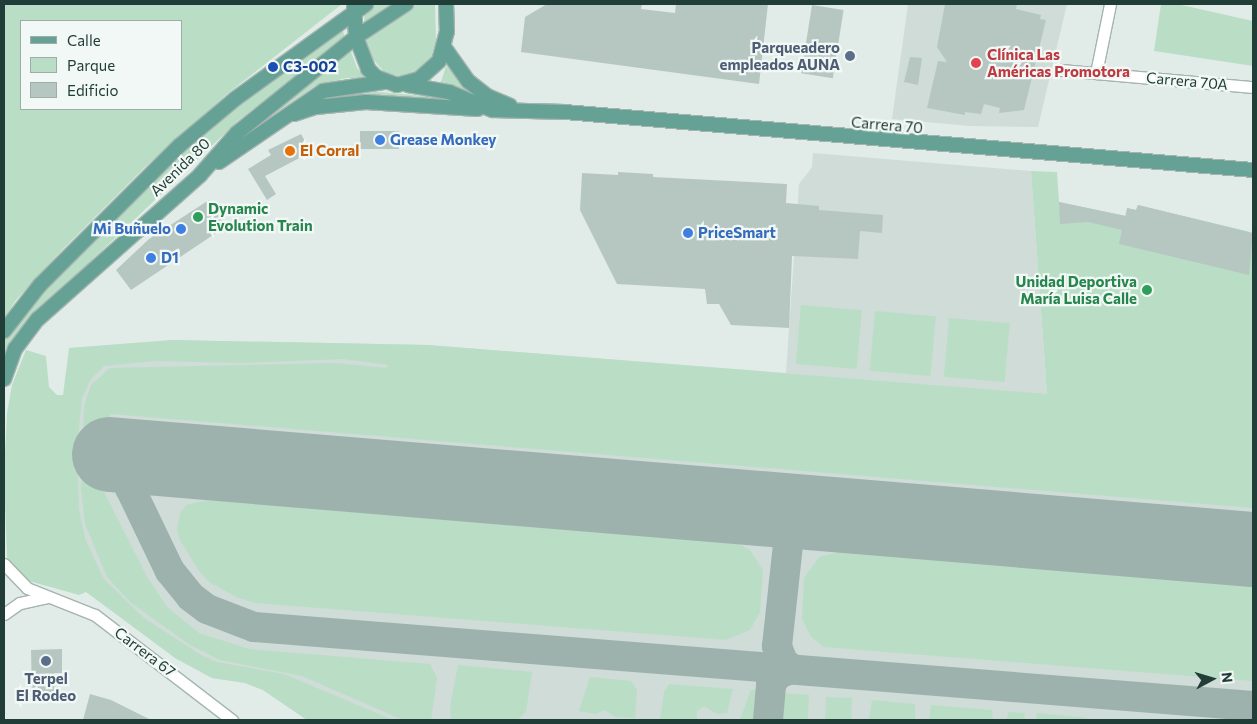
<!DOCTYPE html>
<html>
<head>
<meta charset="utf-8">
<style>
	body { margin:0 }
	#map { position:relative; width:1257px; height:724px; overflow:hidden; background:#e1ece8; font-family:Commissioner,sans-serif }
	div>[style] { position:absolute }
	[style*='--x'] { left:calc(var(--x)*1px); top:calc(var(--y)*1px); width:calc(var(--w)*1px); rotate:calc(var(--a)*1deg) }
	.built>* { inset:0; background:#cfdcd7 }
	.green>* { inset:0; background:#b9dec5; transform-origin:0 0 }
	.taxiway>* { height:30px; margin:-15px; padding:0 15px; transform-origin:15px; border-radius:15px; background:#9eb2ad }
	.runway>* { height:75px; margin:-37.5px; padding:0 37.5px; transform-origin:37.5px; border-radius:37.5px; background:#9eb2ad }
	.building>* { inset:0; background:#b6c7c1; transform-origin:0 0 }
	.roads { filter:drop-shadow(1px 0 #a4b4af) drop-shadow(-1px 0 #a4b4af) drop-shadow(0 1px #a4b4af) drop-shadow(0 -1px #a4b4af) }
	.minor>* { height:11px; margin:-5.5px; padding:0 5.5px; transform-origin:5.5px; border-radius:5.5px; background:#fff }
	.major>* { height:14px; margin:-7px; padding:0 7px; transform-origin:7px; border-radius:7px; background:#65a295 }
	.dots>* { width:14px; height:14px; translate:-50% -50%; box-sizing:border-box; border:2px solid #f2f8f5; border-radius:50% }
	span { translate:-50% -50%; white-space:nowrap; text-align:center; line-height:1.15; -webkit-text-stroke:4.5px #f2f8f5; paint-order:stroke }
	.service-label { font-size:15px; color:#4e5e75; font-weight:700 }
	.right { translate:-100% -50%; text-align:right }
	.health-label { font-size:15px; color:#be3a42; font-weight:700 }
	.left { translate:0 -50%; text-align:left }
	.transit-label { font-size:15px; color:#164399; font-weight:700 }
	.street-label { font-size:15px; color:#213d37 }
	.shop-label { font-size:15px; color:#366cbe; font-weight:700 }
	.food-label { font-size:15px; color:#c56008; font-weight:700 }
	.leisure-label { font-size:15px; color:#27864d; font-weight:700 }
	.frame { position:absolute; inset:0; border:5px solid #213d37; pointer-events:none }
	.legend { position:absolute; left:20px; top:20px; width:162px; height:90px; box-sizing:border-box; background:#f2f8f5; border:1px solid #9eada9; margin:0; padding:6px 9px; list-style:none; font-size:15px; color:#213d37 }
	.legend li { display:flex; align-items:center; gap:10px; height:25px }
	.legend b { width:25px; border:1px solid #9eada9 }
	.north { position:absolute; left:1187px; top:654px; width:50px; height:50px; -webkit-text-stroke:4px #f2f8f5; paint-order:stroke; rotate:84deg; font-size:14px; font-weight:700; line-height:20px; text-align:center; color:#213d37 }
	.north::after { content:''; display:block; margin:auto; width:18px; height:22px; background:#213d37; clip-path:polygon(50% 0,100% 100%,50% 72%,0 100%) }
</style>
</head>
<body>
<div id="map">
	<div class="built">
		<div style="clip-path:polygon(908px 4px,1067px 4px,1038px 127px,969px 126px,892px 119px)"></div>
		<div style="clip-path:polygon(813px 153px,1031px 171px,1047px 394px,1253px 413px,1253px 720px,307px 720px,263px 690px,245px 683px,212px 678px,175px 658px,75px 571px,69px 348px,173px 340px,428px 345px,786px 373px,799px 184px,812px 167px)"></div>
	</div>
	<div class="green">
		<div style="clip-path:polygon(evenodd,4px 4px,342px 4px,227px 94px,144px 168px,62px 250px,16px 300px,4px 318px,4px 4px,21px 21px,181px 21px,181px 109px,21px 109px,21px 21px)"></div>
		<div style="clip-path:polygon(364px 4px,435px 4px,436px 41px,430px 61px,420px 71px,402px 77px,385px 73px,372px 58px,365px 41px)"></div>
		<div style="clip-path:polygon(1161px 4px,1177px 4px,1253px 21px,1253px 66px,1154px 51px)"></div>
		<div style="clip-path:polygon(342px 28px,345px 38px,239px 120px,32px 317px,4px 363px,4px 340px,24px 310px,210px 127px)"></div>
		<div style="clip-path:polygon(350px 49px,357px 68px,367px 78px,346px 78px,315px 86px,235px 141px)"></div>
		<div style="clip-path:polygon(446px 66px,470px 88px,483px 97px,441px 82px)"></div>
		<div style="clip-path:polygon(358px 90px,446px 98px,459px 103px,351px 96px,313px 101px,325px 95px)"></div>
		<div style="clip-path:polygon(1031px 171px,1057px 172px,1059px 202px,1125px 216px,1127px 208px,1136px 210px,1138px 205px,1250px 232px,1248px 238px,1253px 239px,1253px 508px,110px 414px,100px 458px,101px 486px,147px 577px,167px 607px,199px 633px,249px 649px,430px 664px,437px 678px,431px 720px,403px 720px,302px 676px,220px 660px,190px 645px,130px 602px,107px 577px,85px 524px,81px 489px,84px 406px,91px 385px,110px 368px,335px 363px,387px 368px,388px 365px,343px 359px,241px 363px,155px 361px,104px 366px,91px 379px,82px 398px,77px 447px,79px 509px,85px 538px,103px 578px,144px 618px,201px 655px,217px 662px,284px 674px,393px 720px,307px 720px,263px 690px,245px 683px,212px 678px,175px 658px,86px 592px,79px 595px,29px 581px,7px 558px,4px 475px,7px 413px,12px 385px,26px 350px,46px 356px,49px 387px,57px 395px,63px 395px,69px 348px,173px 340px,428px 345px,1047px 394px)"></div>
		<div style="left:801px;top:305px;width:61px;height:59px;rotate:5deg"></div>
		<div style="left:875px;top:311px;width:61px;height:60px;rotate:5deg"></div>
		<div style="left:949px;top:318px;width:61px;height:59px;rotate:5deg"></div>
		<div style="clip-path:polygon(208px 500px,739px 544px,750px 550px,763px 570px,760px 612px,750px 630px,726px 640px,255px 603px,236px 597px,209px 582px,199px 571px,180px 540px,177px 530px,180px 513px,186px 505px)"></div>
		<div style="clip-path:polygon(851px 549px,1253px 583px,1253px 681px,824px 647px,811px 637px,802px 619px,804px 578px,819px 557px)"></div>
		<div style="clip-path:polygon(458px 665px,532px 672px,526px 712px,517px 720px,451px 720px,450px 707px)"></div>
		<div style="clip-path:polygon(590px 677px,631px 681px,637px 690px,635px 718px,616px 717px,604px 710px,596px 714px,579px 711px)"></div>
		<div style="clip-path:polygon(669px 684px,733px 689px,727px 713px,717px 714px,704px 706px,697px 711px,697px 720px,660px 720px,664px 692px)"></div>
		<div style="clip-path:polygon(751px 690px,757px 690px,761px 695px,761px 720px,740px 720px)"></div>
		<div style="left:776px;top:693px;width:33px;height:27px;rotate:3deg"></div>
		<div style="left:826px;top:697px;width:26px;height:23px;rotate:2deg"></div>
		<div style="clip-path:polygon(872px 700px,915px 704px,915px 720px,869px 720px)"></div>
		<div style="clip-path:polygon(931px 705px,992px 710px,993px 720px,929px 720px)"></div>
		<div style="clip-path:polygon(1009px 712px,1025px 713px,1024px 720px,1006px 720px)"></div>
		<div style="clip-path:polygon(1037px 713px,1087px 718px,1086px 720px,1036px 720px)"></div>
	</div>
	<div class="taxiway">
		<div style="--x:153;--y:457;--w:21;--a:149"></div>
		<div style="--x:135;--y:468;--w:21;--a:104"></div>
		<div style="--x:130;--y:488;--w:92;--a:64.3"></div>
		<div style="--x:170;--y:571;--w:33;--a:51"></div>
		<div style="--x:191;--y:597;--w:20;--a:37"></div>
		<div style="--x:207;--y:609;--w:50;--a:21"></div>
		<div style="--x:254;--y:627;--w:1002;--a:4.52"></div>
		<div style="--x:768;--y:508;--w:9;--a:21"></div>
		<div style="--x:776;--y:511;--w:12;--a:42"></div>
		<div style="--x:785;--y:519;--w:17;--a:77"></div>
		<div style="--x:792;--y:669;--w:11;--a:-142"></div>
		<div style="--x:783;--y:662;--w:17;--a:-111"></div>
		<div style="--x:777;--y:646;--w:111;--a:-83.8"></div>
		<div style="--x:789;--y:536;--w:17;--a:-69"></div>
		<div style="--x:795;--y:520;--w:17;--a:-28"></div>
		<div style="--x:768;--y:720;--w:36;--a:-85"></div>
		<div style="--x:771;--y:684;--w:12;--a:-55"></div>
		<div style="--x:778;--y:674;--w:15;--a:-20"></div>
	</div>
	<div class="runway">
		<div style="--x:109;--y:454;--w:1148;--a:4.75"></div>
	</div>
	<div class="building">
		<div style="clip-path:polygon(547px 4px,642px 4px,641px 9px,675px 13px,676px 4px,768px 4px,759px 84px,521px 52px,525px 17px)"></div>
		<div style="clip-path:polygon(945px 4px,1017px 4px,1016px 9px,1041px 15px,1040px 19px,1046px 20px,1024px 110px,999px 113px,1000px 108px,984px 104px,981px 114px,965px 112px,965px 115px,927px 108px,938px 61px,947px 62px,937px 47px)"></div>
		<div style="left:812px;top:5px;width:32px;height:69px;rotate:9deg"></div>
		<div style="clip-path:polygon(910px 57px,922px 58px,918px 85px,904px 82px)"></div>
		<div style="left:360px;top:131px;width:39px;height:18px"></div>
		<div style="clip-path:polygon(301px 134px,311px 152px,265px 176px,276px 194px,267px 200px,248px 169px,271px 155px,268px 150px)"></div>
		<div style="clip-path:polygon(618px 172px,653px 174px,653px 177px,787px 184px,786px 203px,819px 206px,819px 210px,883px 215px,882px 233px,860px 231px,858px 259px,792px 256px,789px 328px,731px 325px,719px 304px,707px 304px,705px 289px,617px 284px,580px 210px,582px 173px,618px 175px)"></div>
		<div style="clip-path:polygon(209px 200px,225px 227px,131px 290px,116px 270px,149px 239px)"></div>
		<div style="clip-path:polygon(1059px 202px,1126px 216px,1127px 208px,1136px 210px,1138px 205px,1253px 233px,1249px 275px,1119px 244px,1122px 230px,1088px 222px,1060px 224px)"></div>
		<div style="clip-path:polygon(62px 649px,62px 673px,54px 673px,55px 698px,32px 699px,31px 650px)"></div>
		<div style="clip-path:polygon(90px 694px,111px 700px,151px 720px,83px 720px)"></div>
	</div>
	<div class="roads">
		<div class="minor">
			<div style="--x:1061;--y:70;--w:193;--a:5.1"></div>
			<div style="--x:1096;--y:73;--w:70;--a:-78.5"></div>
			<div style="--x:4;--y:564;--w:33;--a:46"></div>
			<div style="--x:27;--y:588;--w:73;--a:21.7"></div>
			<div style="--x:95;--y:615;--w:173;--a:37.5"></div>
			<div style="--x:4;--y:614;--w:19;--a:-35"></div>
			<div style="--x:20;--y:603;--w:29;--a:-12"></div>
		</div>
		<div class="major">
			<div style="--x:354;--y:7;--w:30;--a:86"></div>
			<div style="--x:356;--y:37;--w:34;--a:69"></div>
			<div style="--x:368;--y:69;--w:11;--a:45"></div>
			<div style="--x:376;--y:77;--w:22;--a:21"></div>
			<div style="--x:397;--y:85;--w:23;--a:-15"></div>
			<div style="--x:419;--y:79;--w:27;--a:-42"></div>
			<div style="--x:439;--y:61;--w:30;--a:-75"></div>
			<div style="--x:447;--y:32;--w:28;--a:-92"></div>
			<div style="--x:444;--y:47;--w:42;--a:54.8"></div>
			<div style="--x:468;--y:81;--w:24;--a:38"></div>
			<div style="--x:487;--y:96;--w:25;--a:23"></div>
			<div style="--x:408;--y:85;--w:42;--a:9.7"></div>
			<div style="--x:449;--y:92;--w:47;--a:22.7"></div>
			<div style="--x:492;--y:110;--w:73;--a:1.6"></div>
			<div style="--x:565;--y:112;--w:690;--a:4.82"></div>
			<div style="--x:294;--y:114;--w:23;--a:-18"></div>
			<div style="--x:316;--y:107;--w:50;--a:-5.7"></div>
			<div style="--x:366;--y:102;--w:112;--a:3.6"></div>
			<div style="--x:219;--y:162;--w:126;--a:-34.3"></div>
			<div style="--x:323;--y:91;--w:63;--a:-8.3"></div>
			<div style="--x:4;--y:331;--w:58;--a:-52"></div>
			<div style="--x:40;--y:285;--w:197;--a:-45"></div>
			<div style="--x:179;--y:146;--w:73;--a:-40"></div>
			<div style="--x:235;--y:99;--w:162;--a:-35.9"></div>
			<div style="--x:4;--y:379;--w:32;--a:-70"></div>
			<div style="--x:15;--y:349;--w:38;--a:-53"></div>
			<div style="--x:38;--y:319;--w:217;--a:-41.6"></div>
			<div style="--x:200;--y:175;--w:56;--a:-48.6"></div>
			<div style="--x:237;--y:133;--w:153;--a:-38.9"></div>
			<div style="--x:356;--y:37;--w:60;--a:-33.4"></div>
		</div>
	</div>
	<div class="dots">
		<div style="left:850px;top:56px;background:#5c6f8a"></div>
		<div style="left:976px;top:63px;background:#e0444e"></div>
		<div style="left:273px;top:67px;background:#1a4fb4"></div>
		<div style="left:380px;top:140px;background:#3f7fe0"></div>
		<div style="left:290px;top:151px;background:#e8710a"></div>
		<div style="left:198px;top:217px;background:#2e9e5b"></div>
		<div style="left:181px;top:229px;background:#3f7fe0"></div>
		<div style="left:688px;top:233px;background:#3f7fe0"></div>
		<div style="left:151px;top:258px;background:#3f7fe0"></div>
		<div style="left:1147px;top:290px;background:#2e9e5b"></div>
		<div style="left:46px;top:661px;background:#5c6f8a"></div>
	</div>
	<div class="service-label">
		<span class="right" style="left:840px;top:56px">Parqueadero<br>empleados AUNA</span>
		<span style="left:46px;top:687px">Terpel<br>El Rodeo</span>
	</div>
	<div class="health-label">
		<span class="left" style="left:987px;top:63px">Clínica Las<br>Américas Promotora</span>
	</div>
	<div class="transit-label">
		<span class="left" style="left:283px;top:67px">C3-002</span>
	</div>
	<div class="street-label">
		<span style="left:1187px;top:81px;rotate:5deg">Carrera 70A</span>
		<span style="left:887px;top:125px;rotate:5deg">Carrera 70</span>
		<span style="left:180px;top:167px;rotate:-44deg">Avenida 80</span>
		<span style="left:145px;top:652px;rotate:37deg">Carrera 67</span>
	</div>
	<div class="shop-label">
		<span class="left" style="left:390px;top:140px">Grease Monkey</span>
		<span class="right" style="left:171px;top:229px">Mi Buñuelo</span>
		<span class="left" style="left:698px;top:233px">PriceSmart</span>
		<span class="left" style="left:161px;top:258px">D1</span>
	</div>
	<div class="food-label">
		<span class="left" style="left:300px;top:151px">El Corral</span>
	</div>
	<div class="leisure-label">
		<span class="left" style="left:208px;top:217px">Dynamic<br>Evolution Train</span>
		<span class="right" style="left:1137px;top:290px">Unidad Deportiva<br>María Luisa Calle</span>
	</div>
	<div class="frame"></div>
	<ul class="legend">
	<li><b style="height:6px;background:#65a295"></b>Calle</li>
	<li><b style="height:14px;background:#b9dec5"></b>Parque</li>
	<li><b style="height:14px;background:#b6c7c1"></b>Edificio</li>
	</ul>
	<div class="north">N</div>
</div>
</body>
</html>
